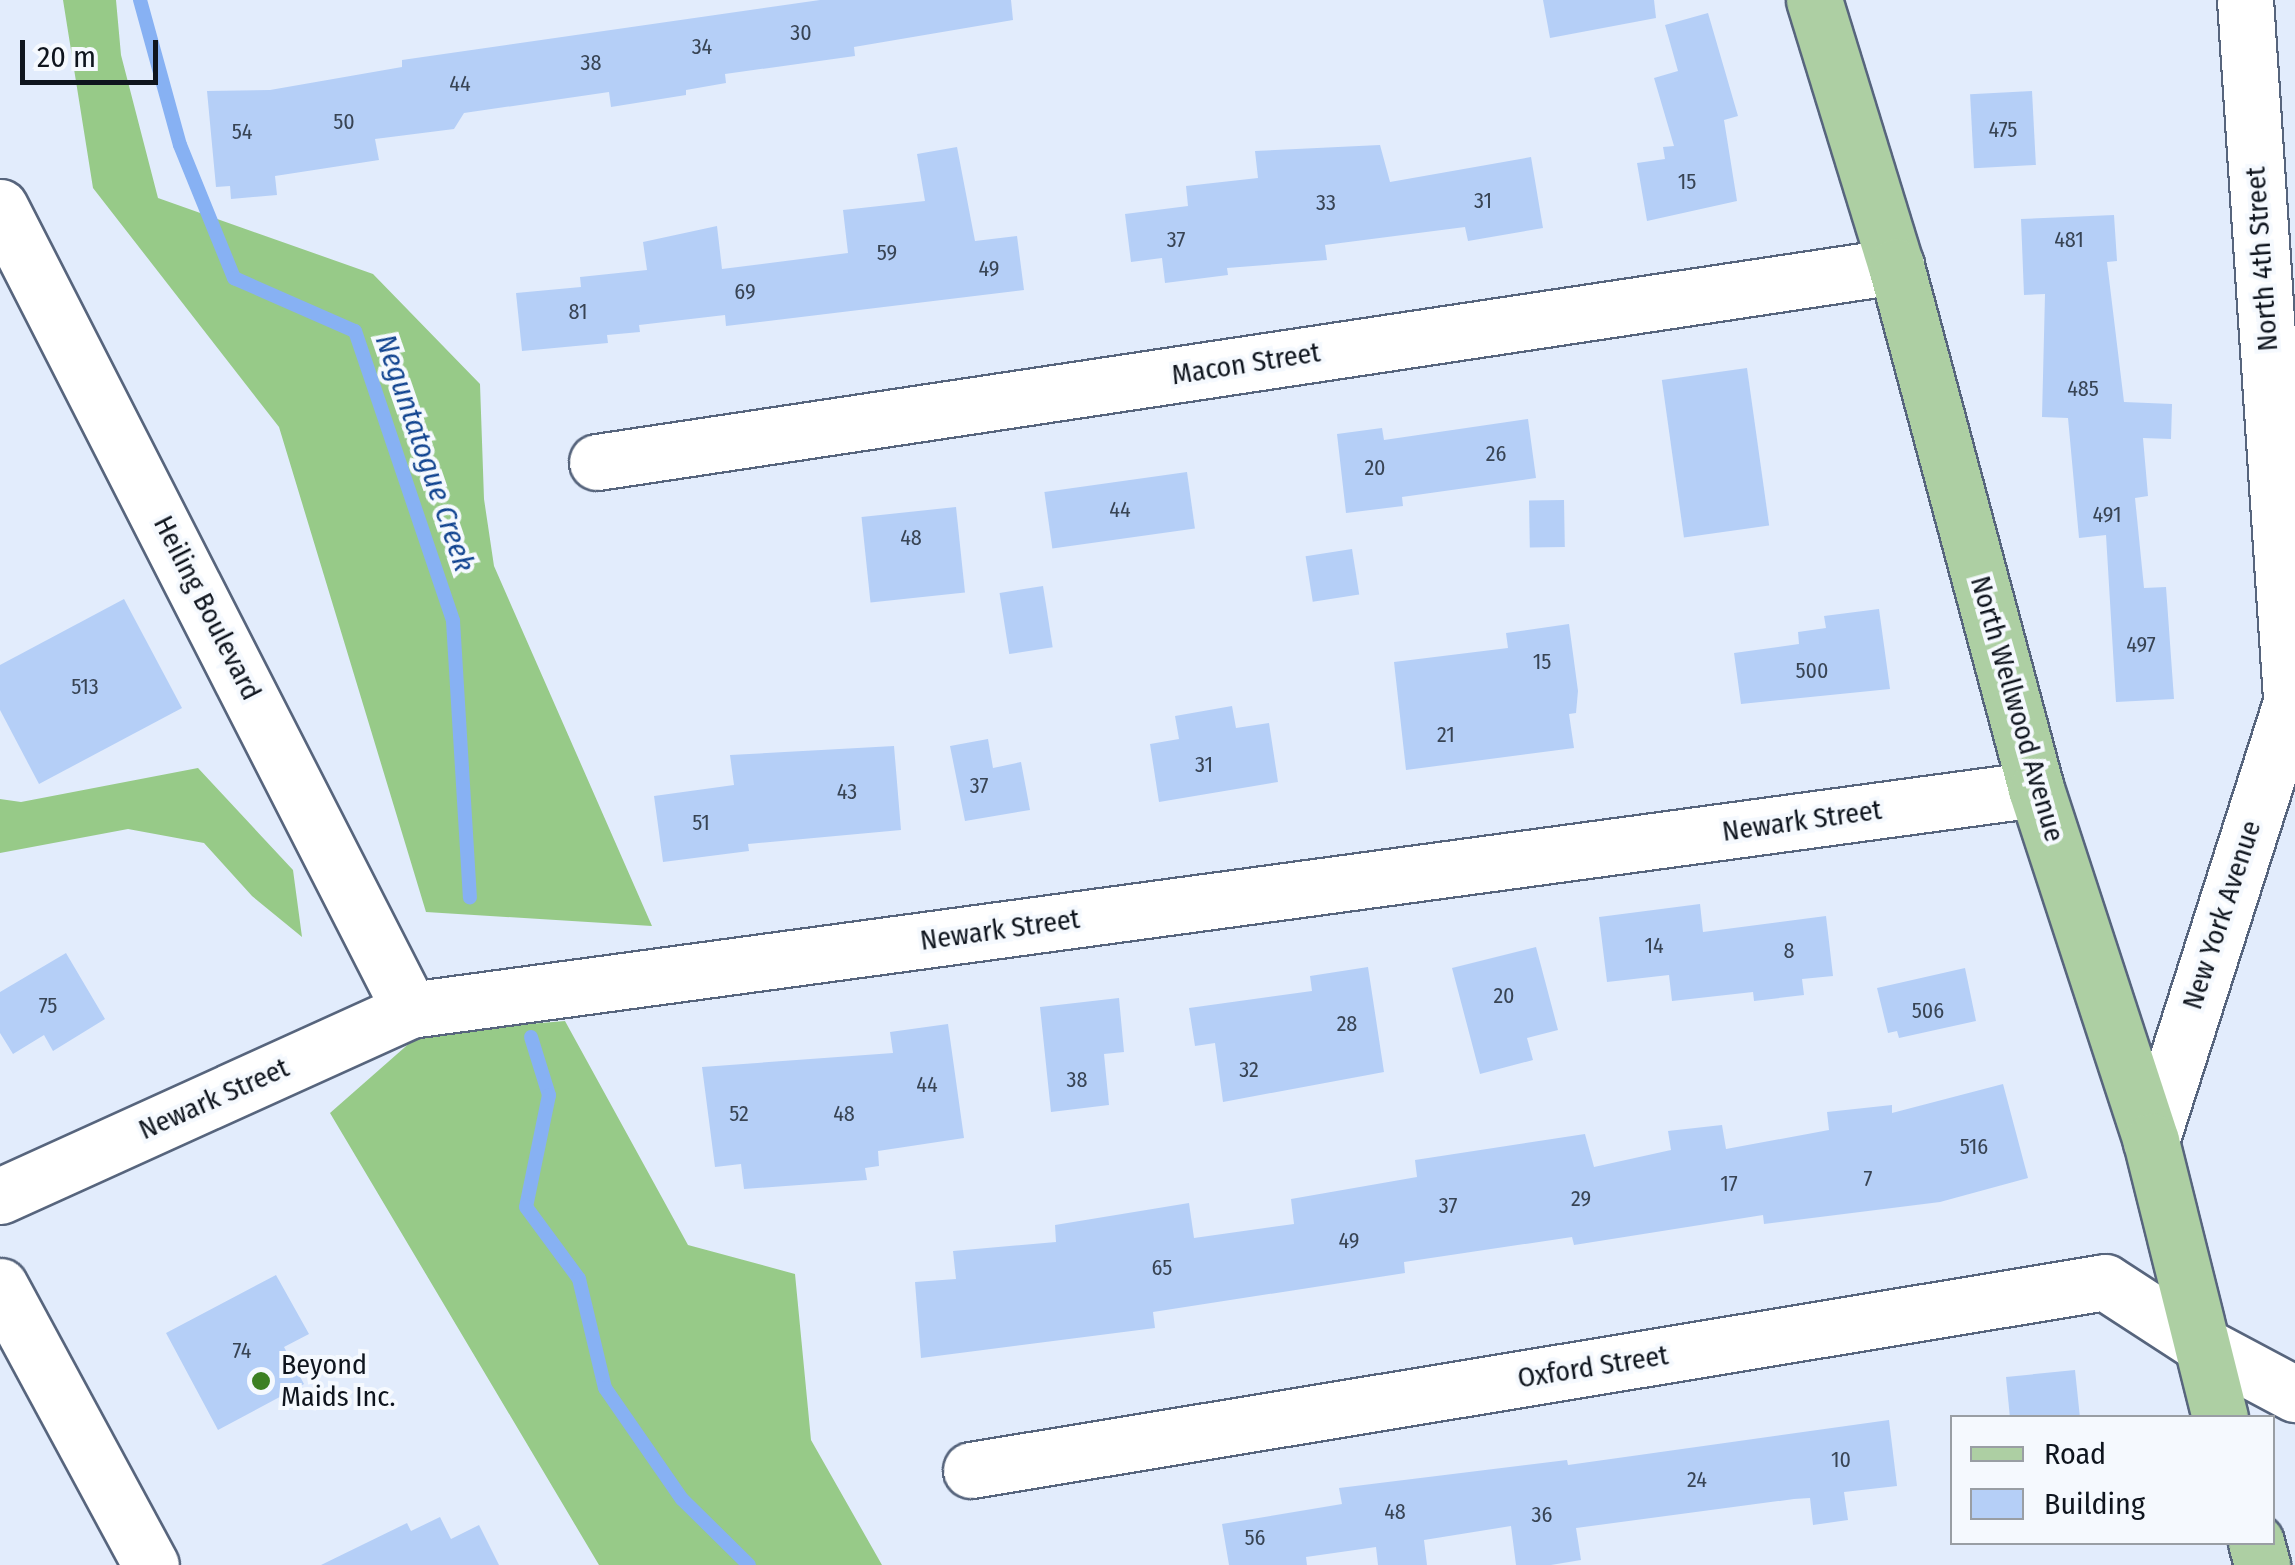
<!DOCTYPE html>
<html>
<head>
<meta charset="utf-8">
<style>
	body { margin:0 }
	#map { position:relative; width:2295px; height:1565px; overflow:hidden; background:#e2ecfc; font-family:"Fira Sans Condensed",sans-serif }
	div>[style] { position:absolute }
	[style*='--x'] { left:calc(var(--x)*1px); top:calc(var(--y)*1px); width:calc(var(--w)*1px); rotate:calc(var(--a)*1deg) }
	.forest>* { inset:0; background:#97ca88 }
	.stream>* { height:14px; margin:-7px; padding:0 7px; transform-origin:7px; border-radius:7px; background:#87b1f3 }
	.building>* { inset:0; background:#b5cff7; transform-origin:0 0 }
	.roads { filter:drop-shadow(2px 0 #57657d) drop-shadow(-2px 0 #57657d) drop-shadow(0 2px #57657d) drop-shadow(0 -2px #57657d) }
	.minor>* { height:55px; margin:-27.5px; padding:0 27.5px; transform-origin:27.5px; border-radius:27.5px; background:#fff }
	.major>* { height:55px; margin:-27.5px; padding:0 27.5px; transform-origin:27.5px; border-radius:27.5px; background:#adcfa3 }
	.dots>* { width:28px; height:28px; translate:-50% -50%; box-sizing:border-box; border:5px solid #f5f9fe; border-radius:50% }
	span { translate:-50% -50%; white-space:nowrap; text-align:center; line-height:1.15; -webkit-text-stroke:8px #f5f9fe; paint-order:stroke }
	.number-label { font-size:22px; color:#384454 }
	.number-label span { -webkit-text-stroke-width:0 }
	.street-label { font-size:28px; color:#0f151e }
	.poi-label { font-size:28px; color:#0f151e }
	.left { translate:0 -50%; text-align:left }
	.water-label { font-size:30px; color:#114490; font-style:italic }
	.legend { position:absolute; left:1950px; top:1415px; width:325px; height:130px; box-sizing:border-box; background:#f5f9fe; border:2px solid #999ea4; margin:0; padding:12px 18px; list-style:none; font-size:30px; color:#0f151e }
	.legend li { display:flex; align-items:center; gap:20px; height:50px }
	.legend b { width:50px; border:2px solid #999ea4 }
	.scale { position:absolute; left:20px; top:40px; width:138px; height:45px; box-sizing:border-box; border:5px solid #0f151e; border-top:0; padding-left:12px; font-size:30px; line-height:35px; white-space:nowrap; color:#0f151e; -webkit-text-stroke:8px #f5f9fe; paint-order:stroke }
</style>
</head>
<body>
<div id="map">
	<div class="forest">
		<div style="clip-path:polygon(63px 0,116px 0,121px 55px,158px 198px,373px 274px,480px 384px,484px 499px,494px 566px,652px 926px,426px 912px,279px 427px,93px 188px)"></div>
		<div style="clip-path:polygon(198px 768px,293px 870px,302px 937px,252px 896px,204px 843px,128px 829px,0 853px,0 799px,21px 802px)"></div>
		<div style="clip-path:polygon(565px 1021px,688px 1245px,795px 1274px,811px 1440px,882px 1565px,599px 1565px,330px 1113px,421px 1033px)"></div>
	</div>
	<div class="stream">
		<div style="--x:140;--y:0;--w:150;--a:74.6"></div>
		<div style="--x:180;--y:145;--w:144;--a:67.9"></div>
		<div style="--x:234;--y:278;--w:132;--a:23.7"></div>
		<div style="--x:355;--y:331;--w:306;--a:71.3"></div>
		<div style="--x:453;--y:621;--w:277;--a:86.5"></div>
		<div style="--x:531;--y:1037;--w:61;--a:72.8"></div>
		<div style="--x:549;--y:1095;--w:114;--a:101.6"></div>
		<div style="--x:526;--y:1207;--w:89;--a:53.6"></div>
		<div style="--x:579;--y:1279;--w:112;--a:76.6"></div>
		<div style="--x:605;--y:1388;--w:135;--a:55.3"></div>
		<div style="--x:682;--y:1499;--w:94;--a:44.6"></div>
	</div>
	<div class="building">
		<div style="clip-path:polygon(820px 0,1011px 0,1013px 20px,854px 47px,855px 56px,725px 74px,726px 83px,686px 90px,686px 95px,611px 107px,609px 92px,464px 113px,454px 129px,375px 139px,379px 160px,275px 176px,277px 195px,231px 199px,230px 186px,216px 187px,207px 91px,270px 90px,402px 67px,402px 60px)"></div>
		<div style="clip-path:polygon(1543px 0,1654px 0,1656px 18px,1550px 38px)"></div>
		<div style="clip-path:polygon(1708px 13px,1738px 116px,1724px 120px,1737px 201px,1647px 221px,1637px 163px,1665px 159px,1663px 147px,1674px 146px,1654px 78px,1678px 71px,1665px 25px)"></div>
		<div style="left:2032px;top:91px;width:74px;height:62px;rotate:87deg"></div>
		<div style="clip-path:polygon(1380px 145px,1390px 182px,1531px 157px,1543px 228px,1468px 241px,1465px 227px,1325px 245px,1327px 260px,1227px 268px,1228px 275px,1165px 283px,1162px 258px,1131px 262px,1125px 214px,1188px 206px,1186px 186px,1258px 178px,1255px 151px)"></div>
		<div style="clip-path:polygon(957px 147px,975px 241px,1017px 236px,1024px 290px,726px 326px,725px 315px,639px 325px,640px 332px,607px 335px,608px 343px,522px 351px,516px 293px,581px 287px,580px 277px,647px 270px,643px 242px,717px 226px,722px 269px,848px 253px,843px 210px,925px 201px,917px 154px)"></div>
		<div style="clip-path:polygon(2114px 215px,2117px 261px,2107px 262px,2124px 402px,2172px 404px,2171px 439px,2143px 438px,2148px 496px,2135px 498px,2144px 588px,2166px 587px,2174px 699px,2116px 702px,2106px 535px,2079px 538px,2068px 418px,2042px 417px,2045px 294px,2024px 295px,2021px 219px)"></div>
		<div style="left:1747px;top:368px;width:159px;height:86px;rotate:82deg"></div>
		<div style="clip-path:polygon(1528px 419px,1536px 478px,1402px 497px,1403px 506px,1346px 513px,1337px 434px,1382px 428px,1384px 440px)"></div>
		<div style="left:1187px;top:472px;width:57px;height:144px;rotate:82deg"></div>
		<div style="left:1564px;top:500px;width:47px;height:35px;rotate:89deg"></div>
		<div style="left:956px;top:507px;width:86px;height:95px;rotate:84deg"></div>
		<div style="left:1352px;top:549px;width:46px;height:47px;rotate:81deg"></div>
		<div style="left:1043px;top:586px;width:62px;height:44px;rotate:81deg"></div>
		<div style="clip-path:polygon(124px 599px,182px 708px,39px 784px,0 710px,0 665px)"></div>
		<div style="clip-path:polygon(1879px 609px,1890px 689px,1741px 704px,1734px 653px,1799px 644px,1798px 632px,1826px 628px,1824px 616px)"></div>
		<div style="clip-path:polygon(1569px 624px,1578px 691px,1576px 713px,1569px 714px,1574px 748px,1406px 770px,1394px 662px,1508px 648px,1506px 633px)"></div>
		<div style="clip-path:polygon(1232px 706px,1236px 728px,1269px 723px,1278px 782px,1159px 802px,1150px 744px,1179px 739px,1175px 716px)"></div>
		<div style="clip-path:polygon(988px 739px,993px 768px,1021px 762px,1030px 810px,965px 821px,950px 746px)"></div>
		<div style="clip-path:polygon(894px 746px,901px 830px,748px 844px,749px 851px,663px 862px,654px 796px,734px 785px,730px 755px)"></div>
		<div style="clip-path:polygon(1700px 904px,1703px 932px,1826px 916px,1833px 976px,1802px 979px,1804px 995px,1754px 1001px,1753px 992px,1672px 1001px,1669px 975px,1607px 982px,1599px 917px)"></div>
		<div style="clip-path:polygon(1536px 947px,1558px 1030px,1527px 1038px,1533px 1060px,1480px 1074px,1452px 968px)"></div>
		<div style="clip-path:polygon(66px 953px,105px 1019px,53px 1051px,44px 1035px,13px 1054px,0 1033px,0 992px)"></div>
		<div style="clip-path:polygon(1368px 967px,1384px 1072px,1223px 1102px,1215px 1043px,1195px 1046px,1189px 1008px,1312px 991px,1310px 976px)"></div>
		<div style="clip-path:polygon(1965px 968px,1976px 1021px,1899px 1038px,1897px 1031px,1888px 1033px,1877px 988px)"></div>
		<div style="clip-path:polygon(1119px 998px,1124px 1052px,1104px 1054px,1109px 1105px,1051px 1112px,1040px 1007px)"></div>
		<div style="clip-path:polygon(948px 1024px,964px 1138px,878px 1151px,879px 1166px,865px 1168px,867px 1180px,744px 1189px,741px 1164px,715px 1167px,702px 1067px,893px 1053px,890px 1032px)"></div>
		<div style="clip-path:polygon(2003px 1084px,2028px 1178px,1940px 1202px,1764px 1224px,1763px 1215px,1574px 1245px,1572px 1237px,1404px 1262px,1405px 1273px,1153px 1312px,1155px 1328px,921px 1358px,915px 1282px,956px 1279px,953px 1251px,1056px 1242px,1055px 1225px,1189px 1203px,1194px 1238px,1294px 1224px,1291px 1199px,1417px 1177px,1415px 1160px,1585px 1134px,1594px 1167px,1671px 1150px,1668px 1131px,1722px 1125px,1726px 1149px,1829px 1130px,1827px 1112px,1892px 1105px,1892px 1113px)"></div>
		<div style="clip-path:polygon(276px 1275px,309px 1334px,284px 1347px,304px 1384px,218px 1430px,166px 1333px)"></div>
		<div style="clip-path:polygon(2075px 1370px,2080px 1418px,2010px 1418px,2006px 1377px)"></div>
		<div style="clip-path:polygon(1889px 1420px,1897px 1486px,1844px 1492px,1848px 1520px,1813px 1525px,1810px 1498px,1794px 1499px,1576px 1528px,1581px 1560px,1551px 1565px,1516px 1565px,1511px 1526px,1424px 1540px,1427px 1565px,1378px 1565px,1376px 1547px,1306px 1557px,1307px 1565px,1229px 1565px,1222px 1524px,1342px 1504px,1339px 1488px,1567px 1460px,1568px 1465px)"></div>
		<div style="clip-path:polygon(440px 1517px,451px 1539px,479px 1525px,499px 1565px,321px 1565px,407px 1523px,411px 1531px)"></div>
	</div>
	<div class="roads">
		<div class="minor">
			<div style="--x:2245;--y:0;--w:700;--a:86.23"></div>
			<div style="--x:0;--y:207;--w:902;--a:62.95"></div>
			<div style="--x:597;--y:462;--w:1314;--a:-8.58"></div>
			<div style="--x:2151;--y:1141;--w:473;--a:-72.3"></div>
			<div style="--x:0;--y:1196;--w:450;--a:-24.4"></div>
			<div style="--x:410;--y:1010;--w:1641;--a:-7.74"></div>
			<div style="--x:0;--y:1286;--w:317;--a:61.6"></div>
			<div style="--x:971;--y:1470;--w:1149;--a:-9.41"></div>
			<div style="--x:2105;--y:1282;--w:112;--a:33"></div>
			<div style="--x:2199;--y:1343;--w:109;--a:28"></div>
		</div>
		<div class="major">
			<div style="--x:1814;--y:0;--w:278;--a:72.9"></div>
			<div style="--x:1896;--y:266;--w:541;--a:75.01"></div>
			<div style="--x:2036;--y:789;--w:370;--a:71.9"></div>
			<div style="--x:2151;--y:1141;--w:285;--a:76"></div>
			<div style="--x:2256;--y:1542;--w:24;--a:75"></div>
		</div>
	</div>
	<div class="dots">
		<div style="left:261px;top:1381px;background:#3c8023"></div>
	</div>
	<div class="number-label">
		<span style="left:801px;top:33px">30</span>
		<span style="left:702px;top:47px">34</span>
		<span style="left:591px;top:63px">38</span>
		<span style="left:460px;top:84px">44</span>
		<span style="left:344px;top:122px">50</span>
		<span style="left:2003px;top:130px">475</span>
		<span style="left:242px;top:132px">54</span>
		<span style="left:1687px;top:182px">15</span>
		<span style="left:1483px;top:201px">31</span>
		<span style="left:1326px;top:203px">33</span>
		<span style="left:1176px;top:240px">37</span>
		<span style="left:2069px;top:240px">481</span>
		<span style="left:887px;top:253px">59</span>
		<span style="left:989px;top:269px">49</span>
		<span style="left:745px;top:292px">69</span>
		<span style="left:578px;top:312px">81</span>
		<span style="left:2083px;top:389px">485</span>
		<span style="left:1496px;top:454px">26</span>
		<span style="left:1375px;top:468px">20</span>
		<span style="left:1120px;top:510px">44</span>
		<span style="left:2107px;top:515px">491</span>
		<span style="left:911px;top:538px">48</span>
		<span style="left:2141px;top:645px">497</span>
		<span style="left:1542px;top:662px">15</span>
		<span style="left:1812px;top:671px">500</span>
		<span style="left:85px;top:687px">513</span>
		<span style="left:1446px;top:735px">21</span>
		<span style="left:1204px;top:765px">31</span>
		<span style="left:979px;top:786px">37</span>
		<span style="left:847px;top:792px">43</span>
		<span style="left:701px;top:823px">51</span>
		<span style="left:1654px;top:946px">14</span>
		<span style="left:1789px;top:951px">8</span>
		<span style="left:1504px;top:996px">20</span>
		<span style="left:48px;top:1006px">75</span>
		<span style="left:1928px;top:1011px">506</span>
		<span style="left:1347px;top:1024px">28</span>
		<span style="left:1249px;top:1070px">32</span>
		<span style="left:1077px;top:1080px">38</span>
		<span style="left:927px;top:1085px">44</span>
		<span style="left:739px;top:1114px">52</span>
		<span style="left:844px;top:1114px">48</span>
		<span style="left:1974px;top:1147px">516</span>
		<span style="left:1868px;top:1179px">7</span>
		<span style="left:1729px;top:1184px">17</span>
		<span style="left:1581px;top:1199px">29</span>
		<span style="left:1448px;top:1206px">37</span>
		<span style="left:1349px;top:1241px">49</span>
		<span style="left:1162px;top:1268px">65</span>
		<span style="left:242px;top:1351px">74</span>
		<span style="left:1841px;top:1460px">10</span>
		<span style="left:1697px;top:1480px">24</span>
		<span style="left:1395px;top:1512px">48</span>
		<span style="left:1542px;top:1515px">36</span>
		<span style="left:1255px;top:1538px">56</span>
	</div>
	<div class="street-label">
		<span style="left:2262px;top:259px;rotate:-94deg">North 4th Street</span>
		<span style="left:1246px;top:364px;rotate:-9deg">Macon Street</span>
		<span style="left:207px;top:608px;rotate:63deg">Heiling Boulevard</span>
		<span style="left:2017px;top:709px;rotate:74deg">North Wellwood Avenue</span>
		<span style="left:1802px;top:821px;rotate:-8deg">Newark Street</span>
		<span style="left:2222px;top:915px;rotate:-72deg">New York Avenue</span>
		<span style="left:1000px;top:930px;rotate:-8deg">Newark Street</span>
		<span style="left:214px;top:1099px;rotate:-24deg">Newark Street</span>
		<span style="left:1593px;top:1367px;rotate:-9deg">Oxford Street</span>
	</div>
	<div class="poi-label">
		<span class="left" style="left:281px;top:1381px">Beyond<br>Maids Inc.</span>
	</div>
	<div class="water-label">
		<span style="left:425px;top:453px;rotate:71deg">Neguntatogue Creek</span>
	</div>
	<ul class="legend">
	<li><b style="height:12px;background:#adcfa3"></b>Road</li>
	<li><b style="height:28px;background:#b5cff7"></b>Building</li>
	</ul>
	<div class="scale">20 m</div>
</div>
</body>
</html>
